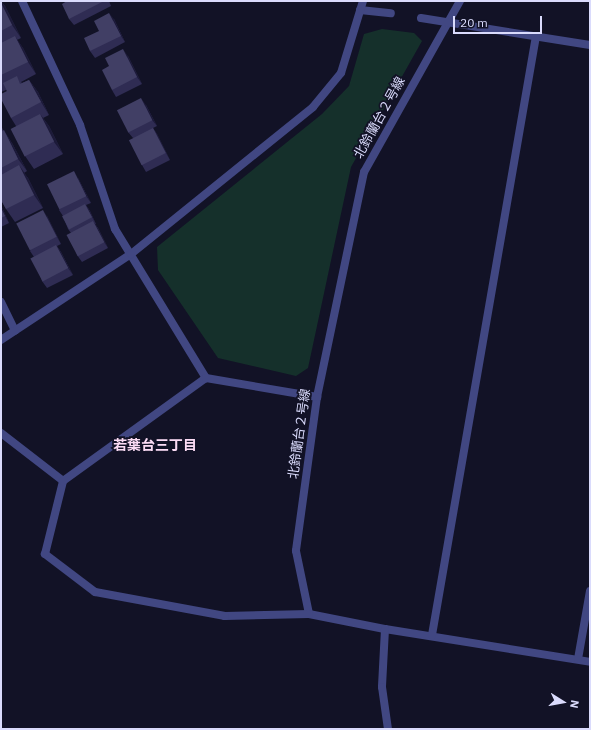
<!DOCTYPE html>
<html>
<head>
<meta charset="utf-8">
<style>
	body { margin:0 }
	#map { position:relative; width:591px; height:730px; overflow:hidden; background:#121226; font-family:"IBM Plex Sans","Noto Sans JP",sans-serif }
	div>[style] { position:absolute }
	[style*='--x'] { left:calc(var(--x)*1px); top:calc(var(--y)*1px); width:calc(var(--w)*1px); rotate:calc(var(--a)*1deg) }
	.green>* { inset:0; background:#15302b }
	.minor>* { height:8px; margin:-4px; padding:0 4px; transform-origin:4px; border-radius:4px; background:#414782 }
	.wall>* { inset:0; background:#2f2c53 }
	.shaded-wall>* { inset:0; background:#1c1a39 }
	.building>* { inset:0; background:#413f65; transform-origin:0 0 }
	span { translate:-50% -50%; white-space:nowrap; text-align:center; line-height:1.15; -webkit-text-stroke:3.5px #121226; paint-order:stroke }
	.street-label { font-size:13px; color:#dadbfc }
	.neighbourhood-label { font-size:14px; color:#fcdcf5; font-weight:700 }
	.frame { position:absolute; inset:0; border:2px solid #dadbfc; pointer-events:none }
	.north { position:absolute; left:543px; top:682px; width:40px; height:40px; -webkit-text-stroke:3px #121226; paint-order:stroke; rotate:101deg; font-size:11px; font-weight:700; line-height:16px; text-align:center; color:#dadbfc }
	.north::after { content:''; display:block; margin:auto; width:14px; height:18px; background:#dadbfc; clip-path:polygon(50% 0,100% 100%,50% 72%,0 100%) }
	.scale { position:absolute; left:453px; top:16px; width:89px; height:18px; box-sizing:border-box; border:2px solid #dadbfc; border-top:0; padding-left:5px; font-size:12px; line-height:14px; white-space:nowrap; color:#dadbfc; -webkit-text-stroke:3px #121226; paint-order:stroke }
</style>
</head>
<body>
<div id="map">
	<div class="green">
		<div style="clip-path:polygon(382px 29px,414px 33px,422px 41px,351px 167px,308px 368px,296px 376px,218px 358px,158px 270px,157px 247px,322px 114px,349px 86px,364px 34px)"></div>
	</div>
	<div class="minor">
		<div style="--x:22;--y:1;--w:137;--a:64.9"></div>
		<div style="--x:80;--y:125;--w:110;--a:71.4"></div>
		<div style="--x:115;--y:229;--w:175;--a:58.6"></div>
		<div style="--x:460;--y:1;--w:196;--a:119.3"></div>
		<div style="--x:364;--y:172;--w:230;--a:101.8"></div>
		<div style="--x:317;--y:397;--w:155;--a:97.8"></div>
		<div style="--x:296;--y:551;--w:64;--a:78.3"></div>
		<div style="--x:309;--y:614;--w:77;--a:11.2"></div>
		<div style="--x:385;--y:629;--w:208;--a:9.1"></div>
		<div style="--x:360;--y:10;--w:31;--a:6"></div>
		<div style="--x:421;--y:18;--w:171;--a:9.1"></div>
		<div style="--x:1;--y:302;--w:32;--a:64"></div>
		<div style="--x:1;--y:340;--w:156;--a:-33.5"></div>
		<div style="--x:131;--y:254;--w:234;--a:-38.9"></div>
		<div style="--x:313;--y:107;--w:44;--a:-50.5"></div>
		<div style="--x:341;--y:73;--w:75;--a:-73"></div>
		<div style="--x:1;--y:433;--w:78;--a:37.7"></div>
		<div style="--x:309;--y:614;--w:84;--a:178.6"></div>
		<div style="--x:225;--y:616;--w:132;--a:-169.5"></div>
		<div style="--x:95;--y:592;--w:63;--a:-142.8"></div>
		<div style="--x:45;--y:554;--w:75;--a:-76.1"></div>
		<div style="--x:63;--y:481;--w:176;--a:-35.8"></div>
		<div style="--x:206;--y:378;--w:113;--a:9.7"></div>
		<div style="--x:385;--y:629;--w:58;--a:93"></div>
		<div style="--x:382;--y:687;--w:42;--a:81.9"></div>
		<div style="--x:432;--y:635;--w:608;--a:-80.15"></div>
		<div style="--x:578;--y:659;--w:69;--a:-80"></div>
	</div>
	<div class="wall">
		<div style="clip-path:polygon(1px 1px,5px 6px,21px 38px,17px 40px,23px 48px,36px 74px,21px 82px,22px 83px,29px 80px,38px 92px,49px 115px,43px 118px,49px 126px,63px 154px,34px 169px,25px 156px,16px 126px,11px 118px,7px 91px,6px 90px,1px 92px)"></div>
		<div style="clip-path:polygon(67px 1px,109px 1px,111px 6px,74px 25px,69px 19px)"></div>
		<div style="clip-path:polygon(114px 19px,125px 42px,95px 58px,90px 51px)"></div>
		<div style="clip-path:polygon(128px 56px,142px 84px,116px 97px,112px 90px)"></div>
		<div style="clip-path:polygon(146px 105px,157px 126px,153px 128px,157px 134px,170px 160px,146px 172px,142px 165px,133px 138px,128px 132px)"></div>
		<div style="clip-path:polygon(1px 125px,3px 130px,12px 143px,27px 171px,24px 173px,28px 178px,43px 208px,15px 222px,6px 209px,1px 200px)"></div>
		<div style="clip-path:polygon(78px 178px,91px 203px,86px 205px,90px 211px,96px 224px,95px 224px,98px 228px,108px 248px,82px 262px,77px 255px,71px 233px,68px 229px,63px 216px,59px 210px)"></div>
		<div style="clip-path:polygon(1px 205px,9px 223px,1px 227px)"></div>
		<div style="clip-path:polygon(47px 216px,61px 244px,57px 246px,61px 252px,73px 275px,47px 288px,42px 281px,34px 257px,30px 251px)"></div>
	</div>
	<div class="shaded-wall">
		<div style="clip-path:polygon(1px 1px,5px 6px,21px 38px,12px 25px,1px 3px)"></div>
		<div style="clip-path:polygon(109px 13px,114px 19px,125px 42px,121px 36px)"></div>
		<div style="clip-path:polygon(15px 36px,23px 48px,36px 74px,28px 62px)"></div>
		<div style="clip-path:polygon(123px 49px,128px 56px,142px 84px,137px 77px)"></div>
		<div style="clip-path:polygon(29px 80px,38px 92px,49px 115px,41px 102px)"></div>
		<div style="clip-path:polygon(141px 98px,146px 105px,157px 126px,152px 120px)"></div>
		<div style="clip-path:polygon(40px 114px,49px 126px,63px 154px,54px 142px)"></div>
		<div style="clip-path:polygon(153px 128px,157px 134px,170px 160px,166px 153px)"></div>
		<div style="clip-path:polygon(4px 130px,12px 143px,27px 171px,18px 159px)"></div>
		<div style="clip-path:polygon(19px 165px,28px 178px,43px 208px,34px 195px)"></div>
		<div style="clip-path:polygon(74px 171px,78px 178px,91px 203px,86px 196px)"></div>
		<div style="clip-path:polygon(85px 204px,90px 211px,96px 224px,92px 217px)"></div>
		<div style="clip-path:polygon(1px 205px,9px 223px,5px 216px,1px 208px)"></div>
		<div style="clip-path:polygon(43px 210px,47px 216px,61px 244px,57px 237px)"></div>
		<div style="clip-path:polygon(93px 221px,98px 228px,108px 248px,104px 242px)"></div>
		<div style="clip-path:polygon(56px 245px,61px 252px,73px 275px,68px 268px)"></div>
	</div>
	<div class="building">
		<div style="clip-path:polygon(67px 1px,104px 1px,69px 19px,62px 4px)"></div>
		<div style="clip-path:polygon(1px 3px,12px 25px,1px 31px)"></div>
		<div style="clip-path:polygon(109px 13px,121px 36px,90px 51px,84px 38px,99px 31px,94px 21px)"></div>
		<div style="clip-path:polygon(15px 36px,28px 62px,1px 75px,1px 43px)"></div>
		<div style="clip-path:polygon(123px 49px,137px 77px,112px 90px,102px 70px,109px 66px,105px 58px)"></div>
		<div style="clip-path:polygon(17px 76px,20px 84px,29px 80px,41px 102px,11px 118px,1px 99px,1px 94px,7px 91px,3px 83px)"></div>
		<div style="left:141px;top:98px;width:25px;height:27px;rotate:63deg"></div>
		<div style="left:40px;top:114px;width:31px;height:33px;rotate:63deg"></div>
		<div style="left:153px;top:128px;width:28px;height:27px;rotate:63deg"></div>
		<div style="clip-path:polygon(4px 130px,18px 159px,1px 168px,1px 132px)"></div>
		<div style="clip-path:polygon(19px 165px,34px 195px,6px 209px,1px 200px,1px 175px)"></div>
		<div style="left:74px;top:171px;width:28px;height:30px;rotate:64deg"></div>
		<div style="left:85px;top:204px;width:15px;height:26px;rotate:62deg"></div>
		<div style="clip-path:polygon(1px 208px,5px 216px,1px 218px)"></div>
		<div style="left:43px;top:210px;width:30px;height:30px;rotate:63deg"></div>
		<div style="left:93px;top:221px;width:24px;height:30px;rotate:62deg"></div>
		<div style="left:56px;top:245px;width:26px;height:29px;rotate:62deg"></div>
	</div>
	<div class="street-label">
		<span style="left:380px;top:118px;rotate:-61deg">北鈴蘭台２号線</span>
		<span style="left:300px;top:434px;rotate:-82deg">北鈴蘭台２号線</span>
	</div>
	<div class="neighbourhood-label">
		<span style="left:155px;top:445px">若葉台三丁目</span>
	</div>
	<div class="frame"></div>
	<div class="north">N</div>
	<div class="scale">20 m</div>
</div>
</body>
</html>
